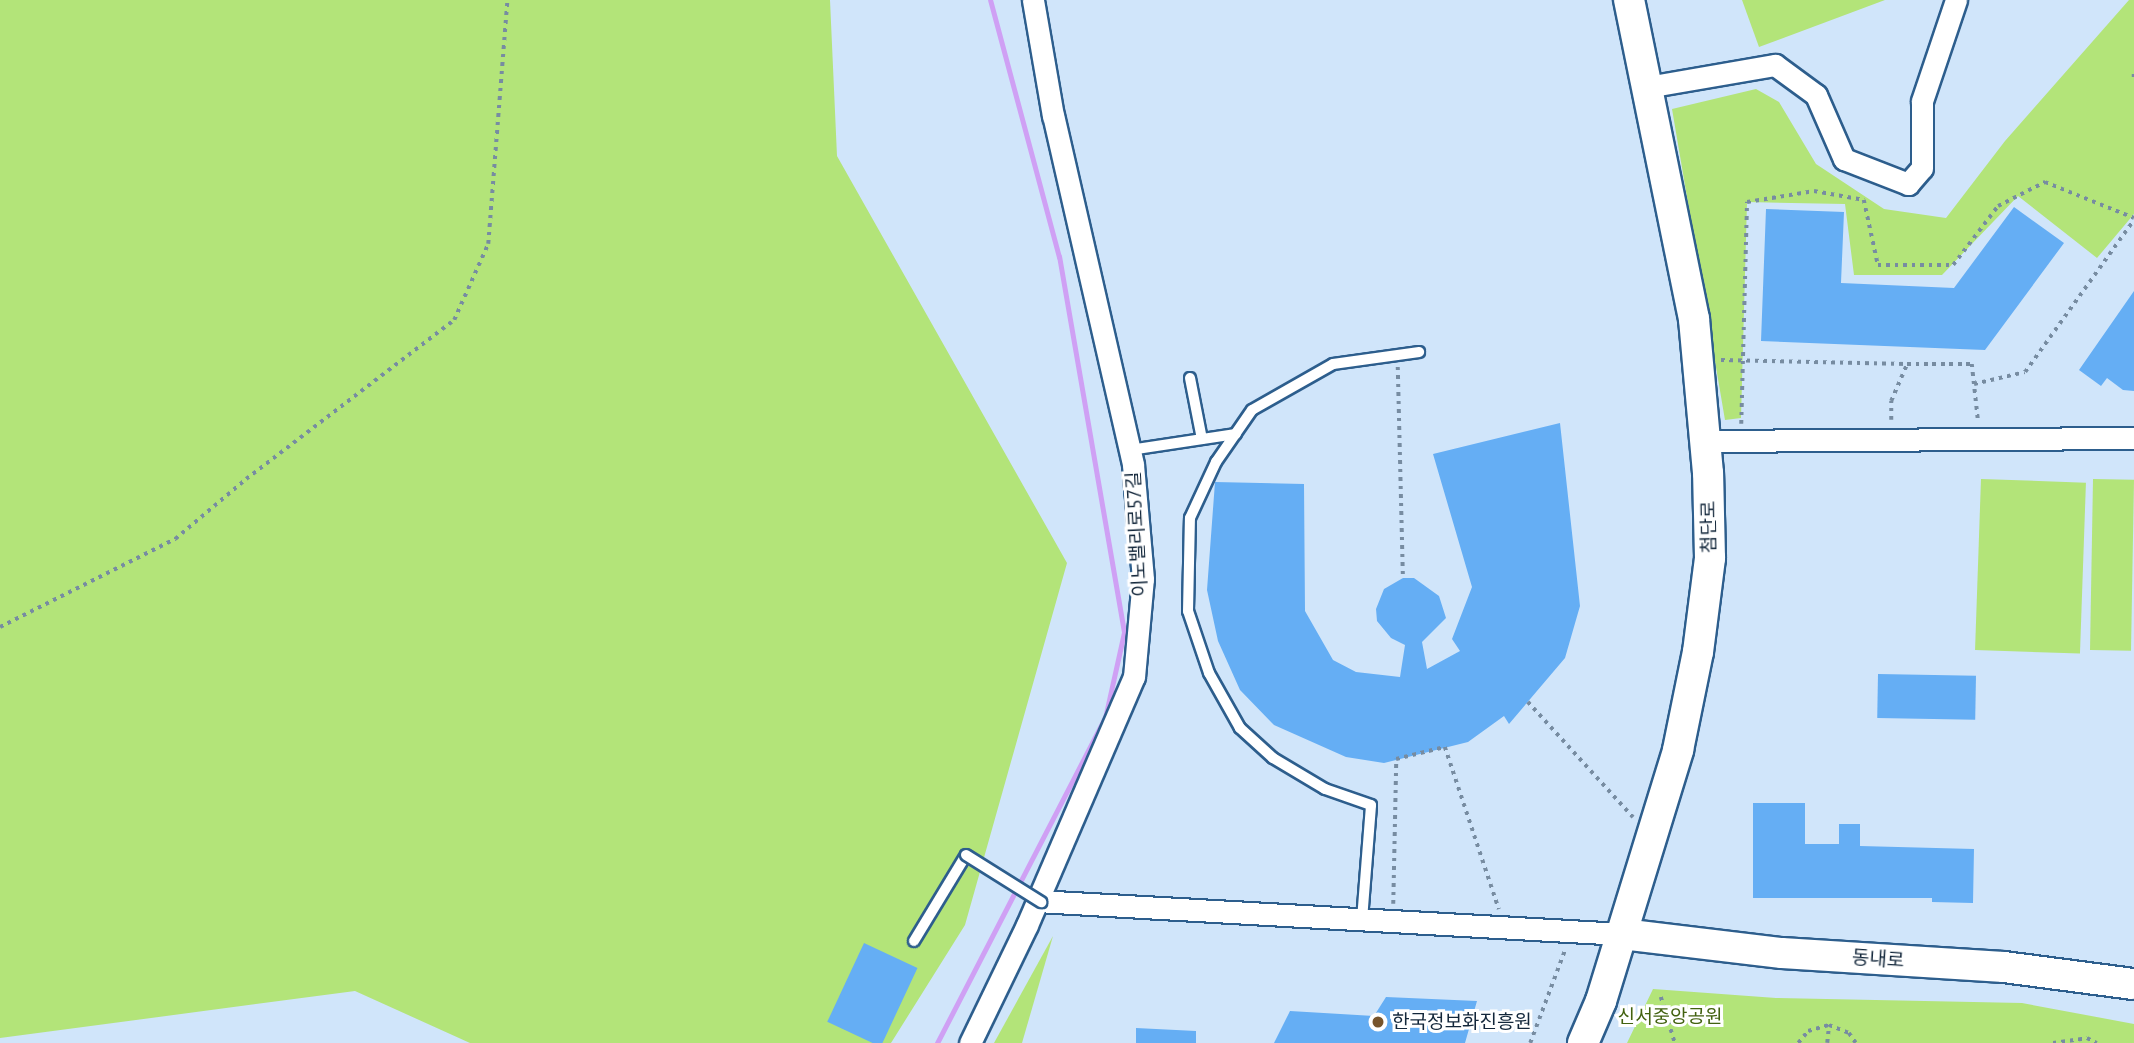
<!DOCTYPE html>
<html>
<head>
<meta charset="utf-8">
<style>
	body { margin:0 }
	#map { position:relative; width:2134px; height:1043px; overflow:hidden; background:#d0e5fa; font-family:"PT Sans","Noto Sans KR",sans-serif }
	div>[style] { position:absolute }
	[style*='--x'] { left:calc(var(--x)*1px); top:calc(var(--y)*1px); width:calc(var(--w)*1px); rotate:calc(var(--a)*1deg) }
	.green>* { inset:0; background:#b3e479; transform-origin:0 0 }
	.stream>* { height:5px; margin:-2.5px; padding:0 2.5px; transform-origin:2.5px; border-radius:2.5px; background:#cfa0f4 }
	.building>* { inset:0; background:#65aef4; transform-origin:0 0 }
	.path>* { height:3.5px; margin-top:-1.75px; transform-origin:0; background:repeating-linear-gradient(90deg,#778ca1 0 3.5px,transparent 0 8.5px) }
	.roads { filter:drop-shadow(2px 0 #2d5e8d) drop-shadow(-2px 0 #2d5e8d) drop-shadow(0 2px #2d5e8d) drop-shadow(0 -2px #2d5e8d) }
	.lane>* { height:10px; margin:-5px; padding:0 5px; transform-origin:5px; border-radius:5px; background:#fff }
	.street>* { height:21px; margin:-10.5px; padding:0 10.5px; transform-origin:10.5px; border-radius:10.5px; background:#fff }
	.secondary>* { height:30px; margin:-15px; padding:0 15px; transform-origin:15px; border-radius:15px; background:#fff }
	.bridges { filter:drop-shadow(2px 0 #2d5e8d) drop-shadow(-2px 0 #2d5e8d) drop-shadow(0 2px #2d5e8d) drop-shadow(0 -2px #2d5e8d) }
	.lane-bridge>* { height:10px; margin:-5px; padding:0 5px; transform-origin:5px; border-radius:5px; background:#fff }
	.dots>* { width:19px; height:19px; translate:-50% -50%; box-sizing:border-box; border:4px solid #fff; border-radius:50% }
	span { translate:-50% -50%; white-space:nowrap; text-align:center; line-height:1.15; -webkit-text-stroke:6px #fff; paint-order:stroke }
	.street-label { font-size:19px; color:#12263a }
	.park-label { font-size:19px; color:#426210 }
	.poi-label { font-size:19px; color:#12263a }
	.left { translate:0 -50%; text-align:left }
</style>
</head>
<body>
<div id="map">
	<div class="green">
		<div style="clip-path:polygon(0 0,830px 0,837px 156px,1067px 563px,965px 925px,891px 1043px,470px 1043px,355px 991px,0 1038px)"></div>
		<div style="clip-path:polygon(1742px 0,1885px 0,1759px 47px)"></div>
		<div style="clip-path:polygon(2129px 0,2134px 0,2134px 214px,2097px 258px,2018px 196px,1942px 275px,1854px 275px,1845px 204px,1747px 202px,1741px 418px,1725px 420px,1672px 109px,1756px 89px,1779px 102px,1816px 164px,1884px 209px,1946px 218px,2005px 141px)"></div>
		<div style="left:1981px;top:479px;width:105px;height:171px;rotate:2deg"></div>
		<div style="left:2093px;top:479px;width:41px;height:171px;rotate:1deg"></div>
		<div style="clip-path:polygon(1053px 936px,1022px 1043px,994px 1043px)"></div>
		<div style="clip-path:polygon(1653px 989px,1776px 998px,2022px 1003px,2134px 1024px,2134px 1043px,1627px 1043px)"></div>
	</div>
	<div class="stream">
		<div style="--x:937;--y:1043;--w:366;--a:-62.7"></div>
		<div style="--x:1105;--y:718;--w:88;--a:-77.5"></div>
		<div style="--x:1124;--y:632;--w:381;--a:-99.8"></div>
		<div style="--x:1059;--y:257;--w:266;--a:-105"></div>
	</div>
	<div class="building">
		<div style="clip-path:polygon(2014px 207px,2064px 243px,1985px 350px,1761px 341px,1766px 209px,1844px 212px,1841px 283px,1954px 288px)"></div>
		<div style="clip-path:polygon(2134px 291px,2134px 391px,2123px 390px,2107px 378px,2101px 386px,2079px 370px)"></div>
		<div style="clip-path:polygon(1560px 423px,1580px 606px,1565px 658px,1509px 724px,1504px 716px,1468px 742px,1384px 763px,1346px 757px,1274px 725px,1240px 690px,1218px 641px,1207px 590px,1215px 482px,1304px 484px,1305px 611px,1333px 660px,1356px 672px,1400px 677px,1405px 645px,1391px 638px,1377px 621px,1376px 609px,1384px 589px,1403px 578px,1414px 578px,1439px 596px,1446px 618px,1422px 642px,1427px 669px,1460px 651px,1452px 639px,1472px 587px,1433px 454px)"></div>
		<div style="left:1878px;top:674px;width:98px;height:44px;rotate:1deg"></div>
		<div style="clip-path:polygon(1753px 803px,1805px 803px,1805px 844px,1839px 844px,1839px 824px,1860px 824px,1860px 846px,1974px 849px,1973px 903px,1932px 902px,1932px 898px,1753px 898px)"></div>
		<div style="left:864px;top:943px;width:59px;height:87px;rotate:25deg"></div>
		<div style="clip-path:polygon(1386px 997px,1477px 1001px,1465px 1043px,1274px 1043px,1290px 1011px,1374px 1016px)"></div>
		<div style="clip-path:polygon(1136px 1028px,1196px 1031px,1196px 1043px,1136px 1043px)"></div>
	</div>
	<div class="path">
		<div style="--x:2134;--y:74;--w:8;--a:90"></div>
		<div style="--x:1721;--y:360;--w:186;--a:1.2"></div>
		<div style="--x:1398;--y:367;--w:211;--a:88.6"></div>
		<div style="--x:1974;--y:384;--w:52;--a:-13.2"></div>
		<div style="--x:2025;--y:372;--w:187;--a:-54.4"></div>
		<div style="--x:1891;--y:420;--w:19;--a:-90"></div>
		<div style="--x:1891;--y:401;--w:40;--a:-66.6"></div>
		<div style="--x:1907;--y:364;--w:65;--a:0"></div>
		<div style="--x:1972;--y:364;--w:55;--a:83.8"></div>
		<div style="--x:1741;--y:424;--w:222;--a:-88.5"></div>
		<div style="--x:1747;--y:202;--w:68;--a:-9.3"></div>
		<div style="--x:1814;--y:191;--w:51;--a:10.2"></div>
		<div style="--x:1864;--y:200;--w:66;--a:77.8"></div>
		<div style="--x:1878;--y:265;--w:75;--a:0"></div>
		<div style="--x:1953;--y:265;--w:74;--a:-52.7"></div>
		<div style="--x:1998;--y:206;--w:53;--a:-27.1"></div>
		<div style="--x:2045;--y:182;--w:96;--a:22"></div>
		<div style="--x:0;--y:627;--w:196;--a:-26.7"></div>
		<div style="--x:175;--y:539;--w:93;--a:-40.2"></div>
		<div style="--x:246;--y:479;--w:262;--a:-37.4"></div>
		<div style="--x:454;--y:320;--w:83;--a:-65.9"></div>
		<div style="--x:488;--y:244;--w:245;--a:-85.5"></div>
		<div style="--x:1528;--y:702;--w:156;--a:47.6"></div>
		<div style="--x:1393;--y:904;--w:145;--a:-88.8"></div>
		<div style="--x:1396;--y:759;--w:50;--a:-13.8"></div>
		<div style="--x:1445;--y:747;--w:171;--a:71.6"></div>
		<div style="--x:1661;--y:997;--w:48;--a:73.1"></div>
		<div style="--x:1530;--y:1043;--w:99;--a:-69.4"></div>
		<div style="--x:1798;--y:1043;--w:16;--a:-50"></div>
		<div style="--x:1808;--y:1031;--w:22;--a:-16"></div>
		<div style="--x:1829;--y:1025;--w:22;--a:22"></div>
		<div style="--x:1849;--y:1033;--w:12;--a:55"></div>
		<div style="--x:1827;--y:1043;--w:18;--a:-84"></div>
		<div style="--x:2053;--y:1043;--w:34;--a:-8"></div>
		<div style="--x:2087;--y:1038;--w:11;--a:27"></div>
	</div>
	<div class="roads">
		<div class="lane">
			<div style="--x:1190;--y:378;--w:62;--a:78.9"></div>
			<div style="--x:1130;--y:450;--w:107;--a:-8.6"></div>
			<div style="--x:1362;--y:920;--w:115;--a:-85.5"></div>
			<div style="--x:1371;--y:805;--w:49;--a:-160.8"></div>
			<div style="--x:1325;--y:789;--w:61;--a:-149.2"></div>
			<div style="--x:1273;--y:758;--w:45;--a:-137.7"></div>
			<div style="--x:1240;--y:728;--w:63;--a:-119.4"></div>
			<div style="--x:1209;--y:673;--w:65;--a:-108.7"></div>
			<div style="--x:1188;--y:611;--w:93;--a:-88.8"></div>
			<div style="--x:1190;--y:518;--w:62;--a:-65.1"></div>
			<div style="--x:1216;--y:462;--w:63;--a:-55.3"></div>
			<div style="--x:1252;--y:410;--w:93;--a:-29.6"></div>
			<div style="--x:1333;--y:364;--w:87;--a:-7.9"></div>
			<div style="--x:914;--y:941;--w:100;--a:-58.8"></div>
		</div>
		<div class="street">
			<div style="--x:1647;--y:87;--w:130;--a:-9.8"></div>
			<div style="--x:1775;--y:65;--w:51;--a:36.2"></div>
			<div style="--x:1816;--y:95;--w:70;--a:66.4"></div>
			<div style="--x:1844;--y:159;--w:69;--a:21.3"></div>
			<div style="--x:1908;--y:184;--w:21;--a:-49"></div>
			<div style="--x:1922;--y:168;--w:67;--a:-90"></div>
			<div style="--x:1922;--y:101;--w:107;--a:-71.4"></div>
			<div style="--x:1705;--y:441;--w:429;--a:-0.4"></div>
			<div style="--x:1037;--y:901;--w:586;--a:3.23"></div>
			<div style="--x:970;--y:1043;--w:131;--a:-64.2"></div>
			<div style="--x:1027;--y:925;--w:270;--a:-66.7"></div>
			<div style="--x:1134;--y:677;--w:98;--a:-84.8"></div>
			<div style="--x:1143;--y:579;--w:115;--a:-95"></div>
			<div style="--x:1133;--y:464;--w:357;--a:-102.9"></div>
			<div style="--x:1053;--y:116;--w:118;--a:-99.8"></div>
		</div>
		<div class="secondary">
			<div style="--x:1622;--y:934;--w:161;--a:6.8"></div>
			<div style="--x:1782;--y:953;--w:222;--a:3.6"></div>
			<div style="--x:2004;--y:967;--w:131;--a:7.5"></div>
			<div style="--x:1583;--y:1043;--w:46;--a:-66.8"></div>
			<div style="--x:1601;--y:1001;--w:263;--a:-72.9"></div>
			<div style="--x:1678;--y:750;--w:100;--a:-78.5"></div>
			<div style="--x:1698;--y:652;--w:95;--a:-82.7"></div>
			<div style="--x:1710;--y:558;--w:85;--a:-91.3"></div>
			<div style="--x:1708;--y:473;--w:155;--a:-95.2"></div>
			<div style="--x:1694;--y:319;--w:326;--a:-101.5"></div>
		</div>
	</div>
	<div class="bridges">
		<div class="lane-bridge">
			<div style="--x:966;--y:855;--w:89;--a:32.1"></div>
		</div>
	</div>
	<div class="dots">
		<div style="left:1378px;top:1022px;background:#76542c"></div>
	</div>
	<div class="street-label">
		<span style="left:1709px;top:527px;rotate:-91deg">첨단로</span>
		<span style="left:1137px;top:534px;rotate:-93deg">이노밸리로57길</span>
		<span style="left:1878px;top:959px;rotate:4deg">동내로</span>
	</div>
	<div class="park-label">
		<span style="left:1670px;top:1017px">신서중앙공원</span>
	</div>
	<div class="poi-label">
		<span class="left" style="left:1392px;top:1022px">한국정보화진흥원</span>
	</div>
</div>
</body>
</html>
